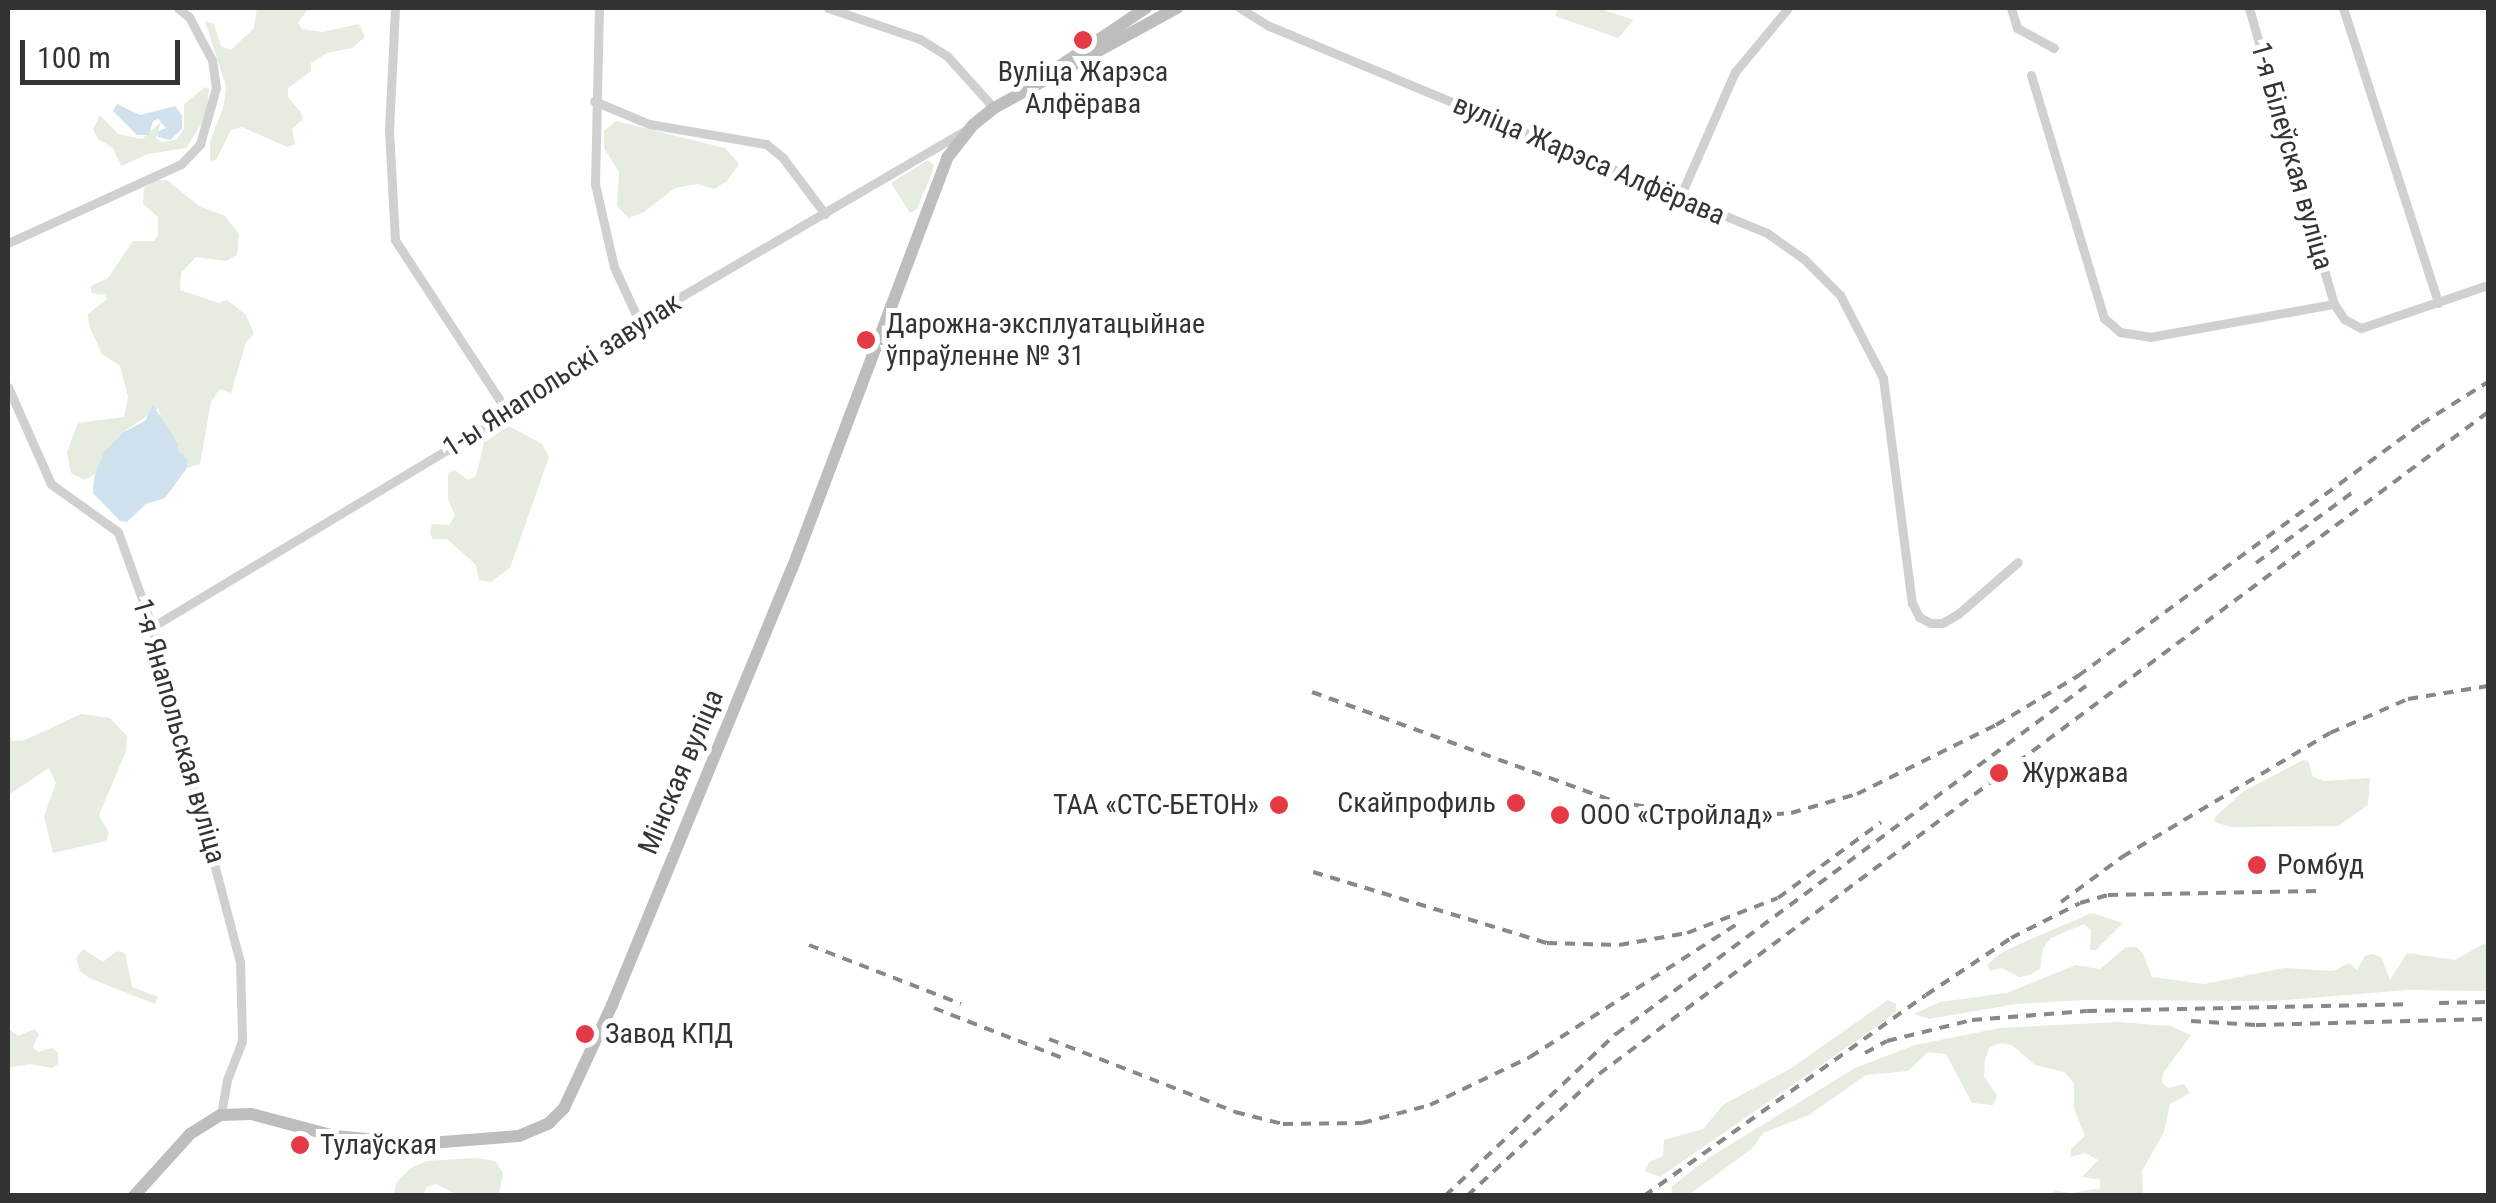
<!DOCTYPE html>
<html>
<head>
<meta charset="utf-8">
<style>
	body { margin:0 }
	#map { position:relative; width:2496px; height:1203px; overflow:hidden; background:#fff; font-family:"Roboto Condensed",sans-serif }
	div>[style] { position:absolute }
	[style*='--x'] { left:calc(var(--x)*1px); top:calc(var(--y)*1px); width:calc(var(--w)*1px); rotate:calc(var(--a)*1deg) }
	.green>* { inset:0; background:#e6ecdf }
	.water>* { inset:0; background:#cfe2ee }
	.minor>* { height:9px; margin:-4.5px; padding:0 4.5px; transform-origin:4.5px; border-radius:4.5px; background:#d0d0d0 }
	.secondary>* { height:12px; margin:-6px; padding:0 6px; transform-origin:6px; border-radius:6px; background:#bdbdbd }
	.rail>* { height:4px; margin-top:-2px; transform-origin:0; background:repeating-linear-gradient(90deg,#888 0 10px,transparent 0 18px) }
	.dots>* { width:28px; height:28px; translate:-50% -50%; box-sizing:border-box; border:5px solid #fff; border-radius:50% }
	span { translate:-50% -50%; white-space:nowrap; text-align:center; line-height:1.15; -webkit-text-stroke:10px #fff; paint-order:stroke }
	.poi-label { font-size:28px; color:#333 }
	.left { translate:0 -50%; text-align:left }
	.right { translate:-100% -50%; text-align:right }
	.street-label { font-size:28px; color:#333 }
	.frame { position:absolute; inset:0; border:10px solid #333; pointer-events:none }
	.scale { position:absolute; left:20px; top:40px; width:160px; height:45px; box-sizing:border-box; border:5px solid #333; border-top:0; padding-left:12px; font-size:30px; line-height:35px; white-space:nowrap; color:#333; -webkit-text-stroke:8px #fff; paint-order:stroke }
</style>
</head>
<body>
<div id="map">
	<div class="green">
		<div style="clip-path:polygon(257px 8px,309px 8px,298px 23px,302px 29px,323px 32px,359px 24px,365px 37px,352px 48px,327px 53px,311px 63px,311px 71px,288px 88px,288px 97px,302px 114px,302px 120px,292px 129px,295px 144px,287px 147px,242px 127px,231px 130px,216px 160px,210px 161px,210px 142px,224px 105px,226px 86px,205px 21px,214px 24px,221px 46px,231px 50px,254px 28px)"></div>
		<div style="clip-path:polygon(1558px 8px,1598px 8px,1634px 20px,1618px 38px,1555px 16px)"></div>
		<div style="clip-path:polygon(205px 87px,209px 89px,207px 115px,186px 148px,148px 154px,121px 166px,113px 148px,98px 139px,93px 129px,100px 115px,118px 134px,142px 139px,161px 122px,156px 138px,162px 142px,176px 140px,184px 129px,184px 104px)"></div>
		<div style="clip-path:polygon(616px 121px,725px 148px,739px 164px,727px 181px,714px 189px,698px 184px,675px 188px,644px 212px,629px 218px,617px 206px,619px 172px,604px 148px,604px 131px)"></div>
		<div style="clip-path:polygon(928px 160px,934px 165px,932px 173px,917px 209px,910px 213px,891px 183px)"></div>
		<div style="clip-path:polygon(156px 180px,167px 180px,199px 206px,225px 216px,239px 234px,237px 255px,226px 261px,196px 257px,181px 273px,180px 290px,219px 303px,227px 300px,246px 315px,254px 334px,246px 342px,231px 393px,220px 389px,211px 402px,200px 464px,187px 468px,187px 458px,177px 451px,178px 442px,165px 428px,158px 408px,122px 433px,104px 452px,100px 471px,85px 480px,71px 473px,67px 452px,78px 423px,124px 417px,128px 397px,120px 366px,102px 354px,89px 326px,88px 314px,107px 299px,105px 295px,91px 293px,91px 286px,108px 278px,133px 241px,154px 241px,158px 235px,158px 217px,143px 204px,144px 188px)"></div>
		<div style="clip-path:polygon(509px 426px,542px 444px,549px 457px,510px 568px,491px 582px,479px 580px,476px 565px,447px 539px,433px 539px,430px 533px,432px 524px,449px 525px,455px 516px,448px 499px,448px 473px,455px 470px,468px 480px,476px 476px,485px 438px)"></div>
		<div style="clip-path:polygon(81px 714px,110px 718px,127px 736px,126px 751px,99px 815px,109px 833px,106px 841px,53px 853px,44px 816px,56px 783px,49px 768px,8px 795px,8px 731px,12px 741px,25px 740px)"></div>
		<div style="clip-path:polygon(2303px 760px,2308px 761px,2313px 777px,2325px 781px,2370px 778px,2368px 805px,2338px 826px,2230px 827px,2215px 822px,2215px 817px,2244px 791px)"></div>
		<div style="clip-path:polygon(2092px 913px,2123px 923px,2096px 950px,2090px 950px,2091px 930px,2084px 924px,2051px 938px,2043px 948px,2040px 969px,2030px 975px,2019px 977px,2002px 968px,1989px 971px,1988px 964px,1998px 955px,2017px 945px)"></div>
		<div style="clip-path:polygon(2483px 944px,2488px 945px,2488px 991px,2407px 990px,2273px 1001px,2083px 1000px,2016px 1004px,1929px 1019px,1914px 1014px,1940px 1002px,2007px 993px,2076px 965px,2100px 969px,2126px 947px,2137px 947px,2143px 954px,2152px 977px,2204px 984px,2284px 968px,2333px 971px,2349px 963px,2357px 970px,2365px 956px,2372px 954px,2381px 957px,2390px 980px,2407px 953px,2455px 960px)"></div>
		<div style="clip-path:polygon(83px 949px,103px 962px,117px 951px,125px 953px,132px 987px,158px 997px,155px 1004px,89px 978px,80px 971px,76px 958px)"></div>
		<div style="clip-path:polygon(1888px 1000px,1896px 1004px,1896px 1012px,1876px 1027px,1660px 1177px,1645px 1171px,1649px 1162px,1663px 1156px,1664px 1140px,1703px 1129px,1724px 1104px,1790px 1069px)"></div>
		<div style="clip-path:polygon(2118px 1022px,2170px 1026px,2191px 1035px,2163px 1073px,2162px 1082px,2168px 1088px,2184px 1084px,2190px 1093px,2170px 1104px,2164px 1132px,2142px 1171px,2143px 1195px,2049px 1195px,2055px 1191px,2072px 1193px,2100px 1188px,2100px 1180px,2082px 1177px,2098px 1160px,2085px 1153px,2071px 1157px,2071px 1149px,2085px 1136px,2074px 1109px,2074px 1083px,2064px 1072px,2035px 1065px,2012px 1045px,2000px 1043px,1989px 1048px,1985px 1060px,1984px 1076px,1997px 1096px,1993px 1105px,1972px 1103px,1946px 1054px,1928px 1052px,1908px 1071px,1866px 1075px,1809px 1115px,1763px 1133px,1753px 1148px,1688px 1195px,1671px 1195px,1672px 1186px,1710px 1157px,1855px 1068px,1915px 1045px,2000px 1028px)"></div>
		<div style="clip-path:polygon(8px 1028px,18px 1036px,34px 1029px,39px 1034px,33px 1047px,38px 1052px,52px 1048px,58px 1053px,58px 1064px,53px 1068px,29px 1064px,8px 1068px)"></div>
		<div style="clip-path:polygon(476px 1158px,495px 1161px,503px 1173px,499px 1195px,458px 1195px,436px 1184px,427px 1187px,423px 1195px,393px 1196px,397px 1182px,411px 1168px,426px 1161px)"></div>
	</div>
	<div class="water">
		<div style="clip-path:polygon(117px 104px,140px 115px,175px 106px,182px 115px,182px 129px,170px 140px,158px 137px,157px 132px,166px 128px,158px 119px,153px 121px,149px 135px,137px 135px,113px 111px)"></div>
		<div style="clip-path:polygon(153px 405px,178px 443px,178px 451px,187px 458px,187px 468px,165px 498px,146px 504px,127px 522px,120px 521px,93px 493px,94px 478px,104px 452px,122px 433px,145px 421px)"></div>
	</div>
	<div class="minor">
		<div style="--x:395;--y:8;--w:122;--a:92.8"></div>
		<div style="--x:389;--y:130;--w:110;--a:86.9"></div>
		<div style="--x:395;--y:240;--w:207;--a:56.8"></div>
		<div style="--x:599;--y:8;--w:176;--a:91.3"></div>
		<div style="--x:595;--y:184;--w:85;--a:77.1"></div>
		<div style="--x:614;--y:267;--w:60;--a:65.2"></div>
		<div style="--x:828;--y:8;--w:97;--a:18.6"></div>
		<div style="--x:920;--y:39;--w:32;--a:32"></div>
		<div style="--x:947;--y:56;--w:70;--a:47.9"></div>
		<div style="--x:1240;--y:8;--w:34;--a:32"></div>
		<div style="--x:1269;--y:26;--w:539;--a:22.57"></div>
		<div style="--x:1767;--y:233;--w:45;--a:35.1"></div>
		<div style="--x:1804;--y:259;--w:51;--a:45"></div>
		<div style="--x:1840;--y:295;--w:93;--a:62.6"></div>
		<div style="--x:1883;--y:378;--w:227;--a:82.7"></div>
		<div style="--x:1912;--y:603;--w:16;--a:63"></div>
		<div style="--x:1919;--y:617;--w:13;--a:27"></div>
		<div style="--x:1931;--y:623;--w:11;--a:0"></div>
		<div style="--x:1942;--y:623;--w:18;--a:-29"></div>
		<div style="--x:1958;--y:614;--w:79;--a:-40.9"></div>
		<div style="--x:2011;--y:8;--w:21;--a:73"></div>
		<div style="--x:2017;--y:28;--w:42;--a:28.4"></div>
		<div style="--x:2249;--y:8;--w:308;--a:74"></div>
		<div style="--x:2334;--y:304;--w:18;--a:56"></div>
		<div style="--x:2344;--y:319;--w:19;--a:28"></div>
		<div style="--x:2361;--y:328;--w:134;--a:-18.7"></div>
		<div style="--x:2343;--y:8;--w:310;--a:72.1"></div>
		<div style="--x:2031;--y:75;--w:254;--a:73.3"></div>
		<div style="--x:2104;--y:318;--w:21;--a:41"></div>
		<div style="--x:2120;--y:332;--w:30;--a:9"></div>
		<div style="--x:2150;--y:337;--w:187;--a:-10.2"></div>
		<div style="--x:594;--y:101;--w:60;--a:22.7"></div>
		<div style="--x:649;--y:124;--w:119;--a:9.7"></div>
		<div style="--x:766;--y:144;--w:22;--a:39"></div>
		<div style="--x:783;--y:158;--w:70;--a:53.1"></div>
		<div style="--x:1680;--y:197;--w:137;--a:-66.3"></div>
		<div style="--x:1735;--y:72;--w:83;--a:-50.4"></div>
		<div style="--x:8;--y:243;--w:190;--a:-24.5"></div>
		<div style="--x:181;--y:164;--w:28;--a:-46"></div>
		<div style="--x:200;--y:144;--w:58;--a:-74.1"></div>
		<div style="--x:216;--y:88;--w:28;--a:-98"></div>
		<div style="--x:212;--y:60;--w:49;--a:-118.1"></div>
		<div style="--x:189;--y:17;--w:14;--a:-141"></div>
		<div style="--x:8;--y:387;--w:106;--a:66.1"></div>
		<div style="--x:51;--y:484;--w:82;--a:35.6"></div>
		<div style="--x:118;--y:532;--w:101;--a:70.3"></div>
		<div style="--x:152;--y:627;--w:346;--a:75.3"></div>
		<div style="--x:240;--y:962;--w:79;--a:88.5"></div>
		<div style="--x:242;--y:1041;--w:42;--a:111"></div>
		<div style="--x:227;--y:1080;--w:36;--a:100"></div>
		<div style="--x:152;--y:627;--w:415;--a:-31"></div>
		<div style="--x:508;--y:413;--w:160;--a:-35.1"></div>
		<div style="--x:639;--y:321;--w:380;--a:-30.3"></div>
	</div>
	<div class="secondary">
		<div style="--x:1045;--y:76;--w:122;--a:-34"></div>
		<div style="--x:134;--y:1196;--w:84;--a:-47.9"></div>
		<div style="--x:190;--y:1134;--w:36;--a:-32"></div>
		<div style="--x:221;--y:1115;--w:30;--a:-2"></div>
		<div style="--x:251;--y:1114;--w:87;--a:14.7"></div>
		<div style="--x:335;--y:1136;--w:82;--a:5.6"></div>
		<div style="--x:417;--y:1144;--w:102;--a:-4.5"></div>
		<div style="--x:519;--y:1136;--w:33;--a:-23"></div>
		<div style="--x:549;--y:1123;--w:21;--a:-45"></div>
		<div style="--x:564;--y:1108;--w:114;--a:-65"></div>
		<div style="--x:612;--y:1005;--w:472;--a:-67.6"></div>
		<div style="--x:792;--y:569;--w:439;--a:-69.3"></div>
		<div style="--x:947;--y:158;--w:42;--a:-51.8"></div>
		<div style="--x:973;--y:125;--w:27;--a:-39"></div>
		<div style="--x:994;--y:108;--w:209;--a:-28.7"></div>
	</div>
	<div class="rail">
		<div style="--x:2256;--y:563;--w:120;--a:-36.2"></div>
		<div style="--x:1312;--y:692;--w:323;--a:19.9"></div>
		<div style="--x:1616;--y:802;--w:105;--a:8.7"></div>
		<div style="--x:1720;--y:818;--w:71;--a:-4"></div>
		<div style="--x:1791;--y:813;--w:69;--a:-16.1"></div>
		<div style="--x:1857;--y:794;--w:155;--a:-26.4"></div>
		<div style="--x:1996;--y:725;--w:96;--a:-30.9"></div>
		<div style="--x:2078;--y:676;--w:426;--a:-36.3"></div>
		<div style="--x:2421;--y:424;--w:79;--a:-32.1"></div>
		<div style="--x:1313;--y:872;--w:245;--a:16.9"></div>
		<div style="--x:1547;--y:943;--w:72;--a:1.6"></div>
		<div style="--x:1619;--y:945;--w:69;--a:-10"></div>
		<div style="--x:1687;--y:933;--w:97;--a:-21"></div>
		<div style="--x:1778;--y:898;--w:128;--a:-36.4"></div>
		<div style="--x:2061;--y:902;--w:76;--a:-36.4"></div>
		<div style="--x:2122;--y:857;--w:242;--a:-30.8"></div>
		<div style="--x:2330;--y:733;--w:85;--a:-23.6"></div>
		<div style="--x:2408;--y:699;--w:81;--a:-9.2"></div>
		<div style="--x:809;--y:945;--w:163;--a:21.2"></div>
		<div style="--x:2439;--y:1003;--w:49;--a:-1.2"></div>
		<div style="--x:934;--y:1008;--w:141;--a:21.3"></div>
		<div style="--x:2191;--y:1021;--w:65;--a:3.5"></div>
		<div style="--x:2256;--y:1025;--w:232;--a:-1.5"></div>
		<div style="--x:1049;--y:1039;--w:200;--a:21.4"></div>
		<div style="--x:1235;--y:1112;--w:49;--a:14"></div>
		<div style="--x:1283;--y:1124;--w:79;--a:-0.7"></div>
		<div style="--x:1362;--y:1123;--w:70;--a:-14.8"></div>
		<div style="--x:1430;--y:1105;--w:111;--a:-25.6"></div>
		<div style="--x:1530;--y:1057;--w:250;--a:-32.7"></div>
		<div style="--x:1865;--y:1053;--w:25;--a:-29"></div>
		<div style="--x:1887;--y:1041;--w:88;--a:-13.9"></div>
		<div style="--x:1972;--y:1020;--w:115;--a:-4.5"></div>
		<div style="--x:2087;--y:1011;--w:322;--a:-1.2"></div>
		<div style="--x:1445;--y:1196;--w:236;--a:-43.5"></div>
		<div style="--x:1616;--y:1034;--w:585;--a:-36.52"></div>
		<div style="--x:1467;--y:1196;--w:180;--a:-42.7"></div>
		<div style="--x:1599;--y:1074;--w:1108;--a:-36.67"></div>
		<div style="--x:1644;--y:1196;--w:346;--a:-35.5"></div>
		<div style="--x:1926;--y:995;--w:102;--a:-33.8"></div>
		<div style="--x:2011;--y:938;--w:77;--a:-26.9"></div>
		<div style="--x:2080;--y:903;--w:29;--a:-16"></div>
		<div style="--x:2108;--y:895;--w:213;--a:-1.1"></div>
	</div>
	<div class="dots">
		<div style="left:1083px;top:40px;background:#e63946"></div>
		<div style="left:866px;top:340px;background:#e63946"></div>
		<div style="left:1999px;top:773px;background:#e63946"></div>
		<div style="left:1516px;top:803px;background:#e63946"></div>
		<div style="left:1279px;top:805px;background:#e63946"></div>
		<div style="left:1560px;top:815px;background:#e63946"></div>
		<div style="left:2257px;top:865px;background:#e63946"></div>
		<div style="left:585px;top:1034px;background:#e63946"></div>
		<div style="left:300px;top:1145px;background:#e63946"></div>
	</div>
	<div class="poi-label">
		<span style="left:1083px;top:88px">Вуліца Жарэса<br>Алфёрава</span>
		<span class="left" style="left:886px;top:340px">Дарожна-эксплуатацыйнае<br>ўпраўленне № 31</span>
		<span class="left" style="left:2022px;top:773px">Журжава</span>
		<span class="right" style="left:1496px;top:803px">Скайпрофиль</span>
		<span class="right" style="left:1259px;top:805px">ТАА «СТС-БЕТОН»</span>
		<span class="left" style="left:1580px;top:815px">ООО «Стройлад»</span>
		<span class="left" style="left:2277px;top:865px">Ромбуд</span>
		<span class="left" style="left:605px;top:1034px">Завод КПД</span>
		<span class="left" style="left:320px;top:1145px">Тулаўская</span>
	</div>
	<div class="street-label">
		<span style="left:2292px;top:156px;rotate:74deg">1-я Білеўская вуліца</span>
		<span style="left:1589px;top:160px;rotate:23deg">вуліца Жарэса Алфёрава</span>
		<span style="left:562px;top:375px;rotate:-33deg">1-ы Янапольскі завулак</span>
		<span style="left:179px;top:731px;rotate:74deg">1-я Янапольская вуліца</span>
		<span style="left:681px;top:772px;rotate:-67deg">Мінская вуліца</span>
	</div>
	<div class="frame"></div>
	<div class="scale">100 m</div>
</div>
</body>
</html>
